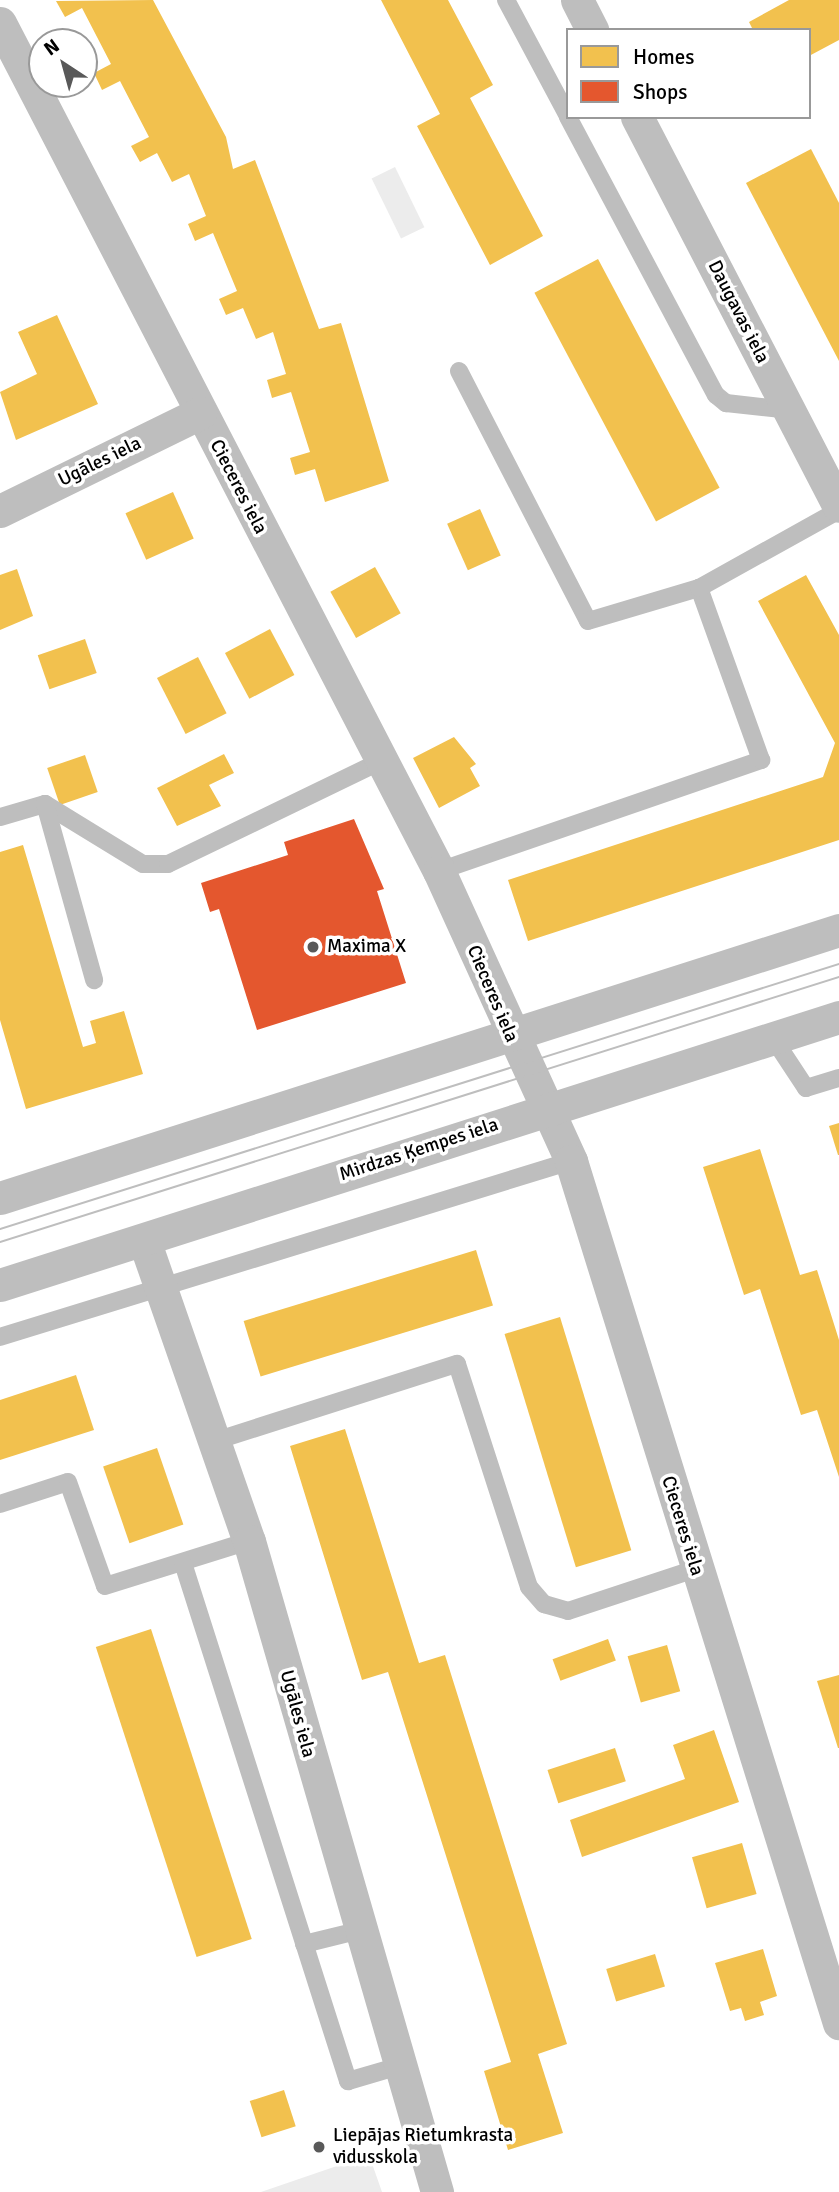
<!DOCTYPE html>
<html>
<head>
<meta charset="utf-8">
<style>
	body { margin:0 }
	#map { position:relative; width:839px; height:2192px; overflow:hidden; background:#fff; font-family:Signika,sans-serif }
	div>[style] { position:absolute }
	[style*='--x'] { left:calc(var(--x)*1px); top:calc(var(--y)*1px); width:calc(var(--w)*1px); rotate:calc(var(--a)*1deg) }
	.green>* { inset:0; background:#ececec; transform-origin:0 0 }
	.homes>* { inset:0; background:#f2c14e; transform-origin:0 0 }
	.shops>* { inset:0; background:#e4572e }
	.service>* { height:18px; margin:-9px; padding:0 9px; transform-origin:9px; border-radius:9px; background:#bebebe }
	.minor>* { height:33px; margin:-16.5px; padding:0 16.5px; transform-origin:16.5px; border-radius:16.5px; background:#bebebe }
	.tram>* { height:2px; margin:-1px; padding:0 1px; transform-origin:1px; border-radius:1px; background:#bebebe }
	.dots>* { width:19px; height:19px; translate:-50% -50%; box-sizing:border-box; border:4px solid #fff; border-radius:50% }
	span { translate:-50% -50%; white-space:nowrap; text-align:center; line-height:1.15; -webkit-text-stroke:7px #fff; paint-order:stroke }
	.street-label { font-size:19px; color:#000 }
	.poi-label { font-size:19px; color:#000 }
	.left { translate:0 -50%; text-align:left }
	.legend { position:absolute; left:566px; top:28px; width:245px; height:91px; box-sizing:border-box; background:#fff; border:2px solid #999; margin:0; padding:9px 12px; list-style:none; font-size:21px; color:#000 }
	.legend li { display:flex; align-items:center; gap:14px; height:35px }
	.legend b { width:35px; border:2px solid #999 }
	.north { position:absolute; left:28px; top:28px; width:70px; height:70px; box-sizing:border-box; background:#fff; border:2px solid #999; border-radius:50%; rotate:324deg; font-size:19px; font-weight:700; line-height:28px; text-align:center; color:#000 }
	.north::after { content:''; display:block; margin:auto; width:24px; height:32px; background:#595959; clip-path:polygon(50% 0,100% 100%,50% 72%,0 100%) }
</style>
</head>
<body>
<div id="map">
	<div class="green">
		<div style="left:395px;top:167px;width:67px;height:26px;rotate:64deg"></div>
		<div style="clip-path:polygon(369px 2155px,382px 2192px,261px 2192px)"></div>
	</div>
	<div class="homes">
		<div style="clip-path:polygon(153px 0,226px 137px,233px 169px,255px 160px,319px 329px,341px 323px,389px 481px,325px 502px,315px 469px,295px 475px,290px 458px,310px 452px,291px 392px,272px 398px,267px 380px,286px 374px,273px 332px,256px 339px,243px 308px,226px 315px,219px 299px,237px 291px,213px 233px,195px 241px,188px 224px,206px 216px,189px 174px,172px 182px,157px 153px,140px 162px,131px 146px,149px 137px,120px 81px,102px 90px,94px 73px,111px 64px,82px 8px,65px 17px,56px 1px)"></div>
		<div style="clip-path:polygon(381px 0,448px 0,493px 85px,470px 98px,543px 236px,490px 265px,417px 126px,440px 114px)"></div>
		<div style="clip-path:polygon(789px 0,839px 0,839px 40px,809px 56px,809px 30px,753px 30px,749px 22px)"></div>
		<div style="clip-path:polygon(811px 149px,839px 203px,839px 361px,746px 183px)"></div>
		<div style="left:598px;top:259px;width:259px;height:72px;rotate:62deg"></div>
		<div style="clip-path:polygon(57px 315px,98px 404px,16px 440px,0 392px,37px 374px,18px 332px)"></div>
		<div style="left:173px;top:492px;width:51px;height:52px;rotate:66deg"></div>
		<div style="left:480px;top:509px;width:51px;height:36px;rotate:66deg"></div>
		<div style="left:375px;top:567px;width:53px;height:51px;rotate:61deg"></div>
		<div style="clip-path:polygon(17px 569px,33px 616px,0 630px,0 575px)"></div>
		<div style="clip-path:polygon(806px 575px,839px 635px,839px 840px,528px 941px,508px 880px,823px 777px,835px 743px,758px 601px)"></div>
		<div style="left:270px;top:629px;width:52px;height:51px;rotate:62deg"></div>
		<div style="left:85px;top:639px;width:36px;height:50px;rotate:71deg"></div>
		<div style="left:198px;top:657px;width:63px;height:46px;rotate:63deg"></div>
		<div style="clip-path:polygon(454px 737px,476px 764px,470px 768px,480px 786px,439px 808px,413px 758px)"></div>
		<div style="clip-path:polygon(224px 754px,234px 773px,209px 785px,221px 806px,177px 826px,157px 788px)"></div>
		<div style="left:85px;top:755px;width:39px;height:40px;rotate:71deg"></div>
		<div style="clip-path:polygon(23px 845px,83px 1047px,96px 1043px,90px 1021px,124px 1011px,143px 1074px,26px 1109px,0 1020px,0 852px)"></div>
		<div style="clip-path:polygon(839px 1123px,839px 1155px,838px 1155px,829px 1126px)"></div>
		<div style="clip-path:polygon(760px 1149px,800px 1275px,817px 1270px,839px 1340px,839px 1477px,817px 1410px,801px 1415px,760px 1289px,744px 1295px,703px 1167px)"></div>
		<div style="left:476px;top:1250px;width:58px;height:243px;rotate:73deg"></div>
		<div style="left:560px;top:1317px;width:244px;height:58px;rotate:73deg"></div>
		<div style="clip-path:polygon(76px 1375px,94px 1430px,0 1460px,0 1400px)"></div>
		<div style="clip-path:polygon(345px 1429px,419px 1663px,445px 1655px,567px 2044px,538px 2054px,563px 2133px,508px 2150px,484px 2071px,511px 2062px,388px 1672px,362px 1680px,290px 1446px)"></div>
		<div style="left:157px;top:1448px;width:81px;height:57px;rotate:71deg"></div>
		<div style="left:151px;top:1629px;width:326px;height:58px;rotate:72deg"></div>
		<div style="left:608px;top:1639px;width:23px;height:59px;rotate:70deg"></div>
		<div style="left:667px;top:1645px;width:48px;height:41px;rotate:74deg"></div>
		<div style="clip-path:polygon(839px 1675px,839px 1748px,838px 1748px,817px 1681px)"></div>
		<div style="clip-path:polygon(714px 1730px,739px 1802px,582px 1857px,570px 1820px,685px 1779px,673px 1745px)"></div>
		<div style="left:615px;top:1748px;width:35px;height:71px;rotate:72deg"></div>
		<div style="left:742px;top:1843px;width:53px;height:52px;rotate:74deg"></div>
		<div style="clip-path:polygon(763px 1949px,777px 1996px,760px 2002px,764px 2015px,745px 2021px,741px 2008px,730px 2011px,715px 1963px)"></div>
		<div style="left:655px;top:1954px;width:34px;height:51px;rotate:73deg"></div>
		<div style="left:284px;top:2090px;width:38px;height:36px;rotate:72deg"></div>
	</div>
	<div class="shops">
		<div style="clip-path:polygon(354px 819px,384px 889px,377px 891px,406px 983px,257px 1030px,219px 909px,210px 912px,201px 883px,288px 855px,284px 842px)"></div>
	</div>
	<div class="service">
		<div style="--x:506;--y:0;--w:132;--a:61.9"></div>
		<div style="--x:568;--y:117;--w:315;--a:62"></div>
		<div style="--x:716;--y:395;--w:13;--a:39"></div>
		<div style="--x:726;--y:403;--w:63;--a:6.3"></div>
		<div style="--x:459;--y:371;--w:281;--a:62.7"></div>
		<div style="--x:588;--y:621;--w:116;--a:-16.6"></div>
		<div style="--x:45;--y:804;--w:115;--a:31.5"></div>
		<div style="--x:143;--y:864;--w:25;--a:0"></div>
		<div style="--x:168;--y:864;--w:234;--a:-25.8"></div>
		<div style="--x:0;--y:817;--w:47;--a:-16.1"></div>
		<div style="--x:45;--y:804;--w:183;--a:74.4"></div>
		<div style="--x:439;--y:871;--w:341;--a:-19"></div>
		<div style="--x:761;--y:760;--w:183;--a:-109.8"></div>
		<div style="--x:699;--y:588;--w:160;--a:-29.1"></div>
		<div style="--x:773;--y:1038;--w:60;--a:56.6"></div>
		<div style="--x:806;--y:1088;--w:34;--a:-17"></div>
		<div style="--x:0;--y:1337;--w:598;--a:-17.13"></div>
		<div style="--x:215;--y:1441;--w:254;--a:-17.7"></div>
		<div style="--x:457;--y:1364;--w:234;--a:72.1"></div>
		<div style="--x:529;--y:1587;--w:23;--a:49"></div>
		<div style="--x:544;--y:1604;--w:25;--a:16"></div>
		<div style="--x:568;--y:1611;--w:134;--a:-18.3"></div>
		<div style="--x:0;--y:1504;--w:71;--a:-17.9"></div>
		<div style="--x:68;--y:1482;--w:110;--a:70.4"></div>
		<div style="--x:105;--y:1586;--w:151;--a:-17.4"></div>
		<div style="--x:183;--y:1563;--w:544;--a:72.33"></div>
		<div style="--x:348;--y:2081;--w:53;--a:-16.4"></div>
		<div style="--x:304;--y:1944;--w:55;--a:-13.8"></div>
	</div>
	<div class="minor">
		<div style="--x:577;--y:0;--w:34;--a:63"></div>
		<div style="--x:0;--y:23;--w:955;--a:62.63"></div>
		<div style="--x:439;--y:871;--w:319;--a:65.5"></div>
		<div style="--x:571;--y:1161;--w:903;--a:72.73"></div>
		<div style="--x:637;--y:117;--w:438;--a:62.6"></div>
		<div style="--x:0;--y:511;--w:223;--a:-26.1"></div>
		<div style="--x:0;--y:1198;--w:881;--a:-17.71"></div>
		<div style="--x:144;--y:1240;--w:319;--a:70.8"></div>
		<div style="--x:249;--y:1541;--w:678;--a:73.89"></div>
		<div style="--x:0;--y:1285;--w:881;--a:-17.71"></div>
	</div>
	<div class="tram">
		<div style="--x:0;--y:1229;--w:880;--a:-17.53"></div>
		<div style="--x:0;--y:1242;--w:880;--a:-17.53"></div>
	</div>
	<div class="dots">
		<div style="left:313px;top:947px;background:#595959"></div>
		<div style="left:319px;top:2147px;background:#595959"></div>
	</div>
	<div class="street-label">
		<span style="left:738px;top:312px;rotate:63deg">Daugavas iela</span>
		<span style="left:100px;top:462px;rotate:-26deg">Ugāles iela</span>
		<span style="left:238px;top:487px;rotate:63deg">Cieceres iela</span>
		<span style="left:492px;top:994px;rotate:67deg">Cieceres iela</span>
		<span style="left:419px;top:1150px;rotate:-18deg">Mirdzas Ķempes iela</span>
		<span style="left:682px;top:1526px;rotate:73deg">Cieceres iela</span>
		<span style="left:297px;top:1714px;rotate:75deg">Ugāles iela</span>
	</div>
	<div class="poi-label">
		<span class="left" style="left:327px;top:947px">Maxima X</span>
		<span class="left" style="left:333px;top:2147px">Liepājas Rietumkrasta<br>vidusskola</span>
	</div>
	<ul class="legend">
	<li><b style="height:19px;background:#f2c14e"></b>Homes</li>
	<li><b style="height:19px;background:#e4572e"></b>Shops</li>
	</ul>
	<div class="north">N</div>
</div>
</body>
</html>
